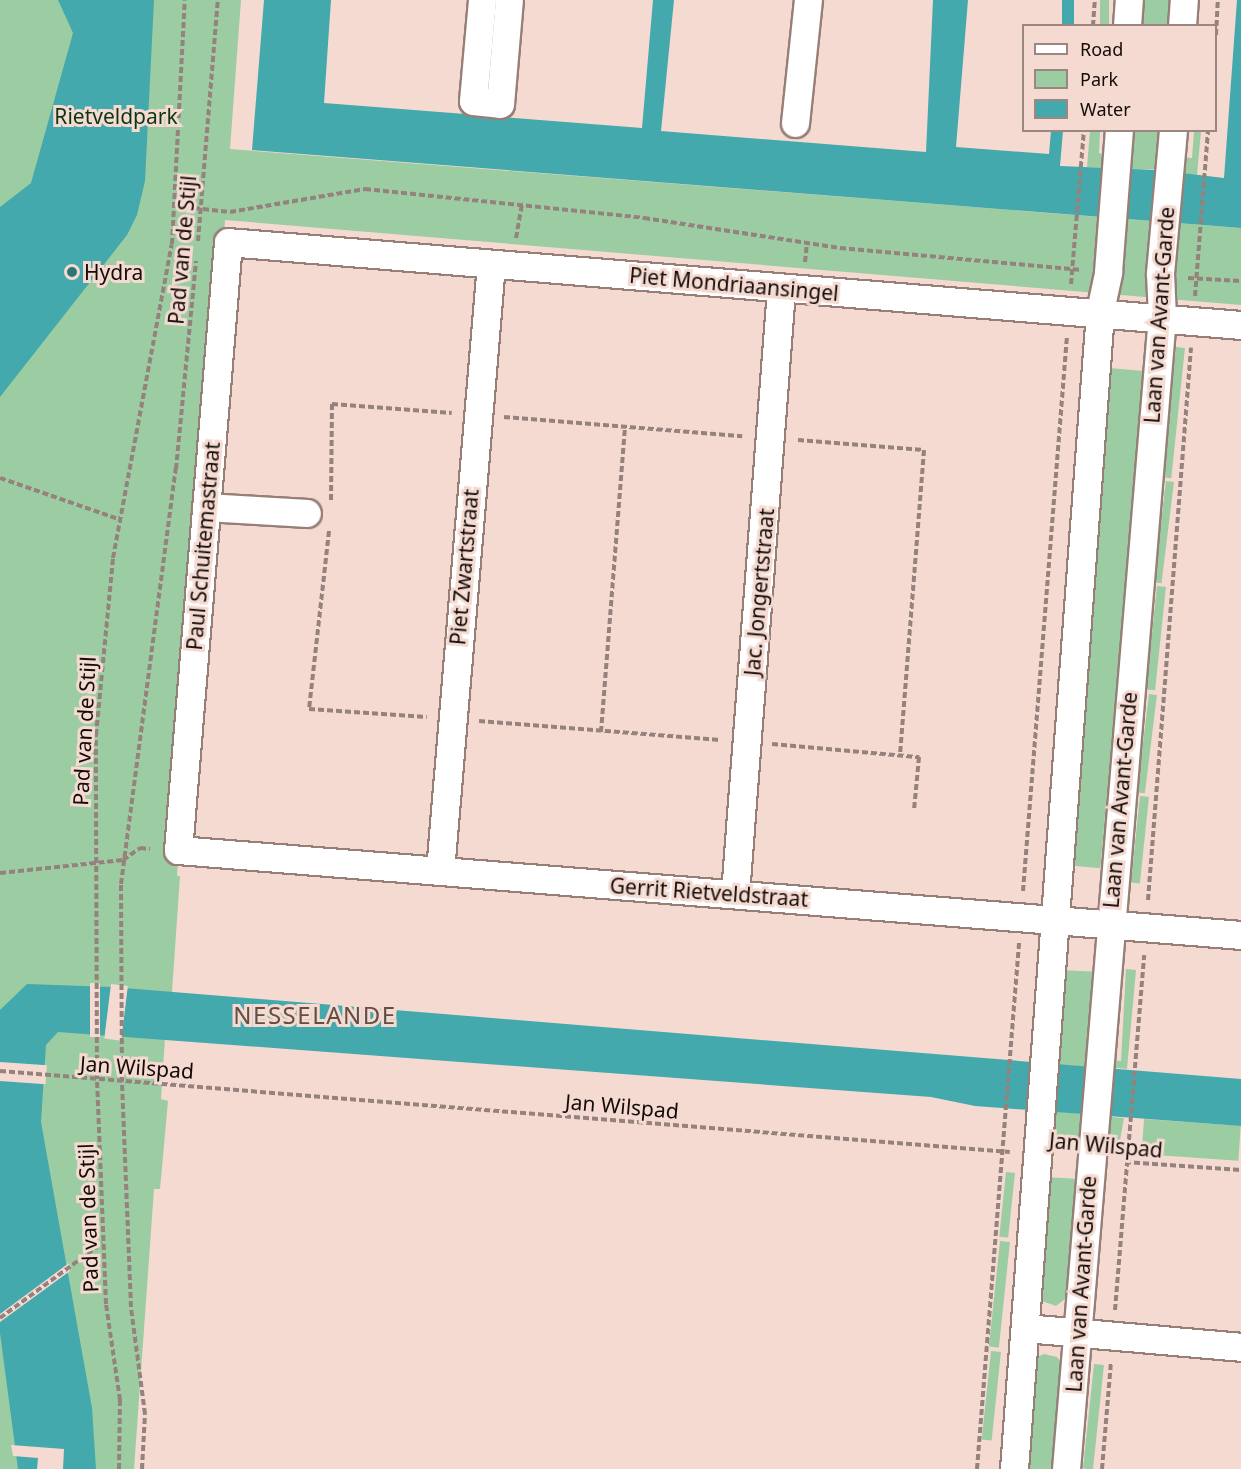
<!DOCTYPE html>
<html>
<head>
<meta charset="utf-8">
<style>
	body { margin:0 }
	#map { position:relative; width:1241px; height:1469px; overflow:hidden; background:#f4dad1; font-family:"Noto Sans",sans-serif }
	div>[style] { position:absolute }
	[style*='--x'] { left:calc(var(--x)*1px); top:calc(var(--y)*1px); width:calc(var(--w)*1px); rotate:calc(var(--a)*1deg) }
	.green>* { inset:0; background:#9ccca2; transform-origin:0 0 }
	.water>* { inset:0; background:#44a9ac; transform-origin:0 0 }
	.pier>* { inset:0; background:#f4dad1; transform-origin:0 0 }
	.path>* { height:4px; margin-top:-2px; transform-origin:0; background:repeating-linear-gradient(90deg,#95827c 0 6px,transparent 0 9px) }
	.roads { filter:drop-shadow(2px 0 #977f77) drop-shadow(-2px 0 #977f77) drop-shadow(0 2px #977f77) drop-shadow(0 -2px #977f77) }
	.minor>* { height:27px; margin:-13.5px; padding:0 13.5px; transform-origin:13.5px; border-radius:13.5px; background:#fff }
	.dots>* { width:16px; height:16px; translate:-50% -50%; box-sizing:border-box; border:3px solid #f4dad1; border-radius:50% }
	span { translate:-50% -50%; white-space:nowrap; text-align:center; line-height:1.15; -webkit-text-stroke:6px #f4dad1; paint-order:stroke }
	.park-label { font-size:21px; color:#0a3616 }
	.street-label { font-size:21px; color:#130b08 }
	.poi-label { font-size:21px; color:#130b08 }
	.left { translate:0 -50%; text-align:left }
	.quarter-label { font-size:24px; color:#634e46; letter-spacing:1.5px }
	.legend { position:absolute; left:1022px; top:24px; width:195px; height:108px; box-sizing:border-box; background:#f4dad1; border:2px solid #9a8781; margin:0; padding:8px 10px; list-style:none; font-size:18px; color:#130b08 }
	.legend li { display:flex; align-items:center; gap:12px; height:30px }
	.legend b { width:30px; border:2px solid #9a8781 }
</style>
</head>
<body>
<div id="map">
	<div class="green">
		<i style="clip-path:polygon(0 0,241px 0,230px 149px,1241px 228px,1241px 305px,225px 220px,177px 876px,180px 876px,172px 992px,168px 992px,161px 1099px,168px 1101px,160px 1189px,154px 1189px,134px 1469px,0 1469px)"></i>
		<i style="left:1100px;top:0;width:9px;height:25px"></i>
		<i style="clip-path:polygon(1140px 0,1172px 0,1170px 25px,1138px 26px)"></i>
		<i style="clip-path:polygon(1090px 131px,1100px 131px,1099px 153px,1109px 155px,1107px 168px,1087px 167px)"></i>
		<i style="left:1129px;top:131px;width:31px;height:38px"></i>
		<i style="clip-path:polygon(1194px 131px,1201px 131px,1197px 175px,1180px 173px,1181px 157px,1192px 158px)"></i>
		<i style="left:1176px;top:347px;width:9px;height:131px;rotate:6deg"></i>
		<i style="left:1109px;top:368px;width:35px;height:499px;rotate:5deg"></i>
		<i style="left:1166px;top:481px;width:8px;height:102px;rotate:7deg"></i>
		<i style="left:1157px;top:586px;width:9px;height:104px;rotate:6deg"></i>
		<i style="left:1149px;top:694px;width:8px;height:99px;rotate:7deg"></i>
		<i style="left:1140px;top:796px;width:9px;height:87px;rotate:6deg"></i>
		<i style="clip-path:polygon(1126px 969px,1136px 970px,1127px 1069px,1108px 1067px,1109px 1060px,1121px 1061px)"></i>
		<i style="left:1061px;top:970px;width:35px;height:95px;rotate:3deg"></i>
		<i style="left:1049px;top:1111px;width:37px;height:36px;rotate:5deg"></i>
		<i style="clip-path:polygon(1101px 1116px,1124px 1118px,1118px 1151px,1099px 1150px)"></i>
		<i style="left:1144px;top:1119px;width:97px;height:35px;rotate:4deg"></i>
		<i style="left:1006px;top:1172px;width:9px;height:65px;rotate:6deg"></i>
		<i style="clip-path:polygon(1045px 1177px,1080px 1179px,1070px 1295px,1056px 1306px,1042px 1301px,1038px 1293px)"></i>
		<i style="left:1000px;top:1241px;width:10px;height:106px;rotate:6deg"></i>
		<i style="left:991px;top:1351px;width:10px;height:89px;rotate:6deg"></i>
		<i style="clip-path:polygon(1044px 1354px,1057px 1357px,1063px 1364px,1056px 1469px,1022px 1469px,1035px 1358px)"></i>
		<i style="left:1094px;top:1364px;width:10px;height:105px;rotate:6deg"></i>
	</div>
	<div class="water">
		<i style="clip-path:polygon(58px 0,154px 0,145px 181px,137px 215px,127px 235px,0 397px,0 207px,31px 183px,73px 33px)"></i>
		<i style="clip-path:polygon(264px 0,331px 0,324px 103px,642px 128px,653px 0,674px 0,661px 131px,926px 152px,933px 0,968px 0,956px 147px,1049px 154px,1051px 131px,1063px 131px,1060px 166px,1157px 170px,1224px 178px,1237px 0,1241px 0,1241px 228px,252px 150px)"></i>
		<i style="left:1062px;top:0;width:12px;height:25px"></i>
		<i style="clip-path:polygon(27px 984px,112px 987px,1241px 1079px,1241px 1126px,975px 1106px,931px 1097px,58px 1032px,46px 1045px,41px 1122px,92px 1408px,96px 1469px,18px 1469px,0 1333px,0 1010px)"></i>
	</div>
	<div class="pier">
		<i style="left:90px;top:983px;width:10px;height:54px"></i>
		<i style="left:111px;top:984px;width:17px;height:55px;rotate:7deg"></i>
		<i style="left:0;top:1062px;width:47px;height:19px;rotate:4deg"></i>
		<i style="clip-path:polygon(69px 1263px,70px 1271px,0 1322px,0 1314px)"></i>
		<i style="clip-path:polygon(11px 1445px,64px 1449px,63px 1469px,37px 1469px,38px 1458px,13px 1456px)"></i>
	</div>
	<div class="path">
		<i style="--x:1093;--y:26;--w:26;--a:-86"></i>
		<i style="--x:1216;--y:35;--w:35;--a:-87"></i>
		<i style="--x:176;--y:206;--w:54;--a:6.3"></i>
		<i style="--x:230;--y:212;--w:137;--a:-9.7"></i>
		<i style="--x:365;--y:189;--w:281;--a:5.9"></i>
		<i style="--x:644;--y:218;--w:198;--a:8.7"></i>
		<i style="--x:840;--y:248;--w:243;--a:5.2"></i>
		<i style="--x:516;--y:238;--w:36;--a:-80"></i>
		<i style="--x:198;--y:241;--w:242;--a:-85.3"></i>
		<i style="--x:805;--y:262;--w:20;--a:-84"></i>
		<i style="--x:1188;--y:278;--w:53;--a:3.2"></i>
		<i style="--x:1071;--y:284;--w:155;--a:-85.2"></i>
		<i style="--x:1195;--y:296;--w:167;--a:-85.5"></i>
		<i style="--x:504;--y:417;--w:239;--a:4.6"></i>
		<i style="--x:798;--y:440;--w:126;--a:4.5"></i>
		<i style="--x:924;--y:450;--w:306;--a:94.5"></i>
		<i style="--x:0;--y:478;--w:128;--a:19.1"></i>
		<i style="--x:331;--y:500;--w:96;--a:-89.4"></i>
		<i style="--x:332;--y:404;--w:120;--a:4.3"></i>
		<i style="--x:329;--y:531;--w:179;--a:96.4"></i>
		<i style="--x:309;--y:709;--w:118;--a:3.9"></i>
		<i style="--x:479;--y:721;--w:242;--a:4.5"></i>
		<i style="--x:601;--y:732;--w:306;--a:-85.5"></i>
		<i style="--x:772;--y:744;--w:148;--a:5.1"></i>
		<i style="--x:919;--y:757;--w:53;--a:95.4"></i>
		<i style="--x:0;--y:873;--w:124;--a:-6"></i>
		<i style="--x:123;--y:860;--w:21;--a:-35"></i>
		<i style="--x:140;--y:848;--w:10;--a:6"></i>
		<i style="--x:1023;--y:891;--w:557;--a:-85.47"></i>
		<i style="--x:1148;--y:900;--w:554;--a:-85.55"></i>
		<i style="--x:0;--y:1071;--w:1013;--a:4.59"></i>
		<i style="--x:1125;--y:1162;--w:116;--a:3.9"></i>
		<i style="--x:1115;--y:1310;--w:356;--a:-85.3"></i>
		<i style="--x:0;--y:1318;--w:127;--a:-36.3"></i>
		<i style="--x:119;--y:1469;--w:69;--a:-89.2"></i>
		<i style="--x:120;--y:1400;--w:97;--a:-98.3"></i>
		<i style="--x:106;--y:1304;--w:225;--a:-92.3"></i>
		<i style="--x:97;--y:1079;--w:344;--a:-90.2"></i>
		<i style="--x:96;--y:735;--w:178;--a:-84.5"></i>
		<i style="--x:113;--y:558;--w:319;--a:-79.4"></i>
		<i style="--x:172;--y:244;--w:244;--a:-87"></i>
		<i style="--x:142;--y:1469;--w:55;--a:-86.9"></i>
		<i style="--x:145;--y:1414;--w:108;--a:-97.5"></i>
		<i style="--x:131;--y:1307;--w:227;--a:-92.3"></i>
		<i style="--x:122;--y:1080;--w:196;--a:-90.3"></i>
		<i style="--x:121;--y:884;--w:419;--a:-82.5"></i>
		<i style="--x:176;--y:469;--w:209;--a:-84.5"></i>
		<i style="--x:977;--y:1469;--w:528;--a:-85.43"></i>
		<i style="--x:1102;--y:1469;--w:107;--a:-85.2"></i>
	</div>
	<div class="roads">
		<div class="minor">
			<i style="--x:482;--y:0;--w:101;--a:95.1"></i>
			<i style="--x:473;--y:101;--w:27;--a:6"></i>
			<i style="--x:500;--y:104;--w:104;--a:-85.1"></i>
			<i style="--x:1127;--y:26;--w:26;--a:-86"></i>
			<i style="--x:1182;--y:26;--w:26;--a:-86"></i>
			<i style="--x:795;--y:123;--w:124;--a:-84"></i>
			<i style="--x:1241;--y:325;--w:1016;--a:-175.32"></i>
			<i style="--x:228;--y:242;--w:610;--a:94.7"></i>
			<i style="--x:178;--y:850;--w:1066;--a:4.57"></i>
			<i style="--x:206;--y:507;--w:101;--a:3.4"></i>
			<i style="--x:440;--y:871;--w:609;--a:-85.2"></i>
			<i style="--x:735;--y:894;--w:607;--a:-85.65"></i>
			<i style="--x:1025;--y:1328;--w:217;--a:5"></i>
			<i style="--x:1014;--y:1469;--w:1161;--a:-85.75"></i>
			<i style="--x:1100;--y:311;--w:40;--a:-78"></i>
			<i style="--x:1108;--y:272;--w:142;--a:-85.6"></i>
			<i style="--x:1066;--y:1469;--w:1156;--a:-85.24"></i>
			<i style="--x:1162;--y:317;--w:44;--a:-92.6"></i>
			<i style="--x:1160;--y:273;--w:144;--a:-84.8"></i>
		</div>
	</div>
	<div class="dots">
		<i style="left:72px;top:272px;background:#2c7678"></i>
	</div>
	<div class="park-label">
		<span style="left:116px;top:116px">Rietveldpark</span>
	</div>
	<div class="street-label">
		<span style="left:182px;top:250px;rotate:-85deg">Pad van de Stijl</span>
		<span style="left:734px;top:284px;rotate:5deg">Piet Mondriaansingel</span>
		<span style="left:1159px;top:315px;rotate:-86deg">Laan van Avant-Garde</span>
		<span style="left:203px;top:546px;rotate:-85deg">Paul Schuitemastraat</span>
		<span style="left:464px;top:567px;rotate:-85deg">Piet Zwartstraat</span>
		<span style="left:759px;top:592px;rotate:-85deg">Jac. Jongertstraat</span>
		<span style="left:84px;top:731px;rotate:-87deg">Pad van de Stijl</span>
		<span style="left:1120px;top:800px;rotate:-85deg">Laan van Avant-Garde</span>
		<span style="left:709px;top:892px;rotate:4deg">Gerrit Rietveldstraat</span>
		<span style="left:137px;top:1067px;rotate:4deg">Jan Wilspad</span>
		<span style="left:622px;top:1106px;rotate:5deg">Jan Wilspad</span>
		<span style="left:1106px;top:1145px;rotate:5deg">Jan Wilspad</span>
		<span style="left:88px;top:1218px;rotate:-92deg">Pad van de Stijl</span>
		<span style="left:1081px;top:1284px;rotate:-86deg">Laan van Avant-Garde</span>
	</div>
	<div class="poi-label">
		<span class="left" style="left:84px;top:272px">Hydra</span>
	</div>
	<div class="quarter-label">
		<span style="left:315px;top:1015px">NESSELANDE</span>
	</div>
	<ul class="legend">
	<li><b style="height:8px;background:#fff"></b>Road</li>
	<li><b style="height:16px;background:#9ccca2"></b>Park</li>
	<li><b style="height:16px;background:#44a9ac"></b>Water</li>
	</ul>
</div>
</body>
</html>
